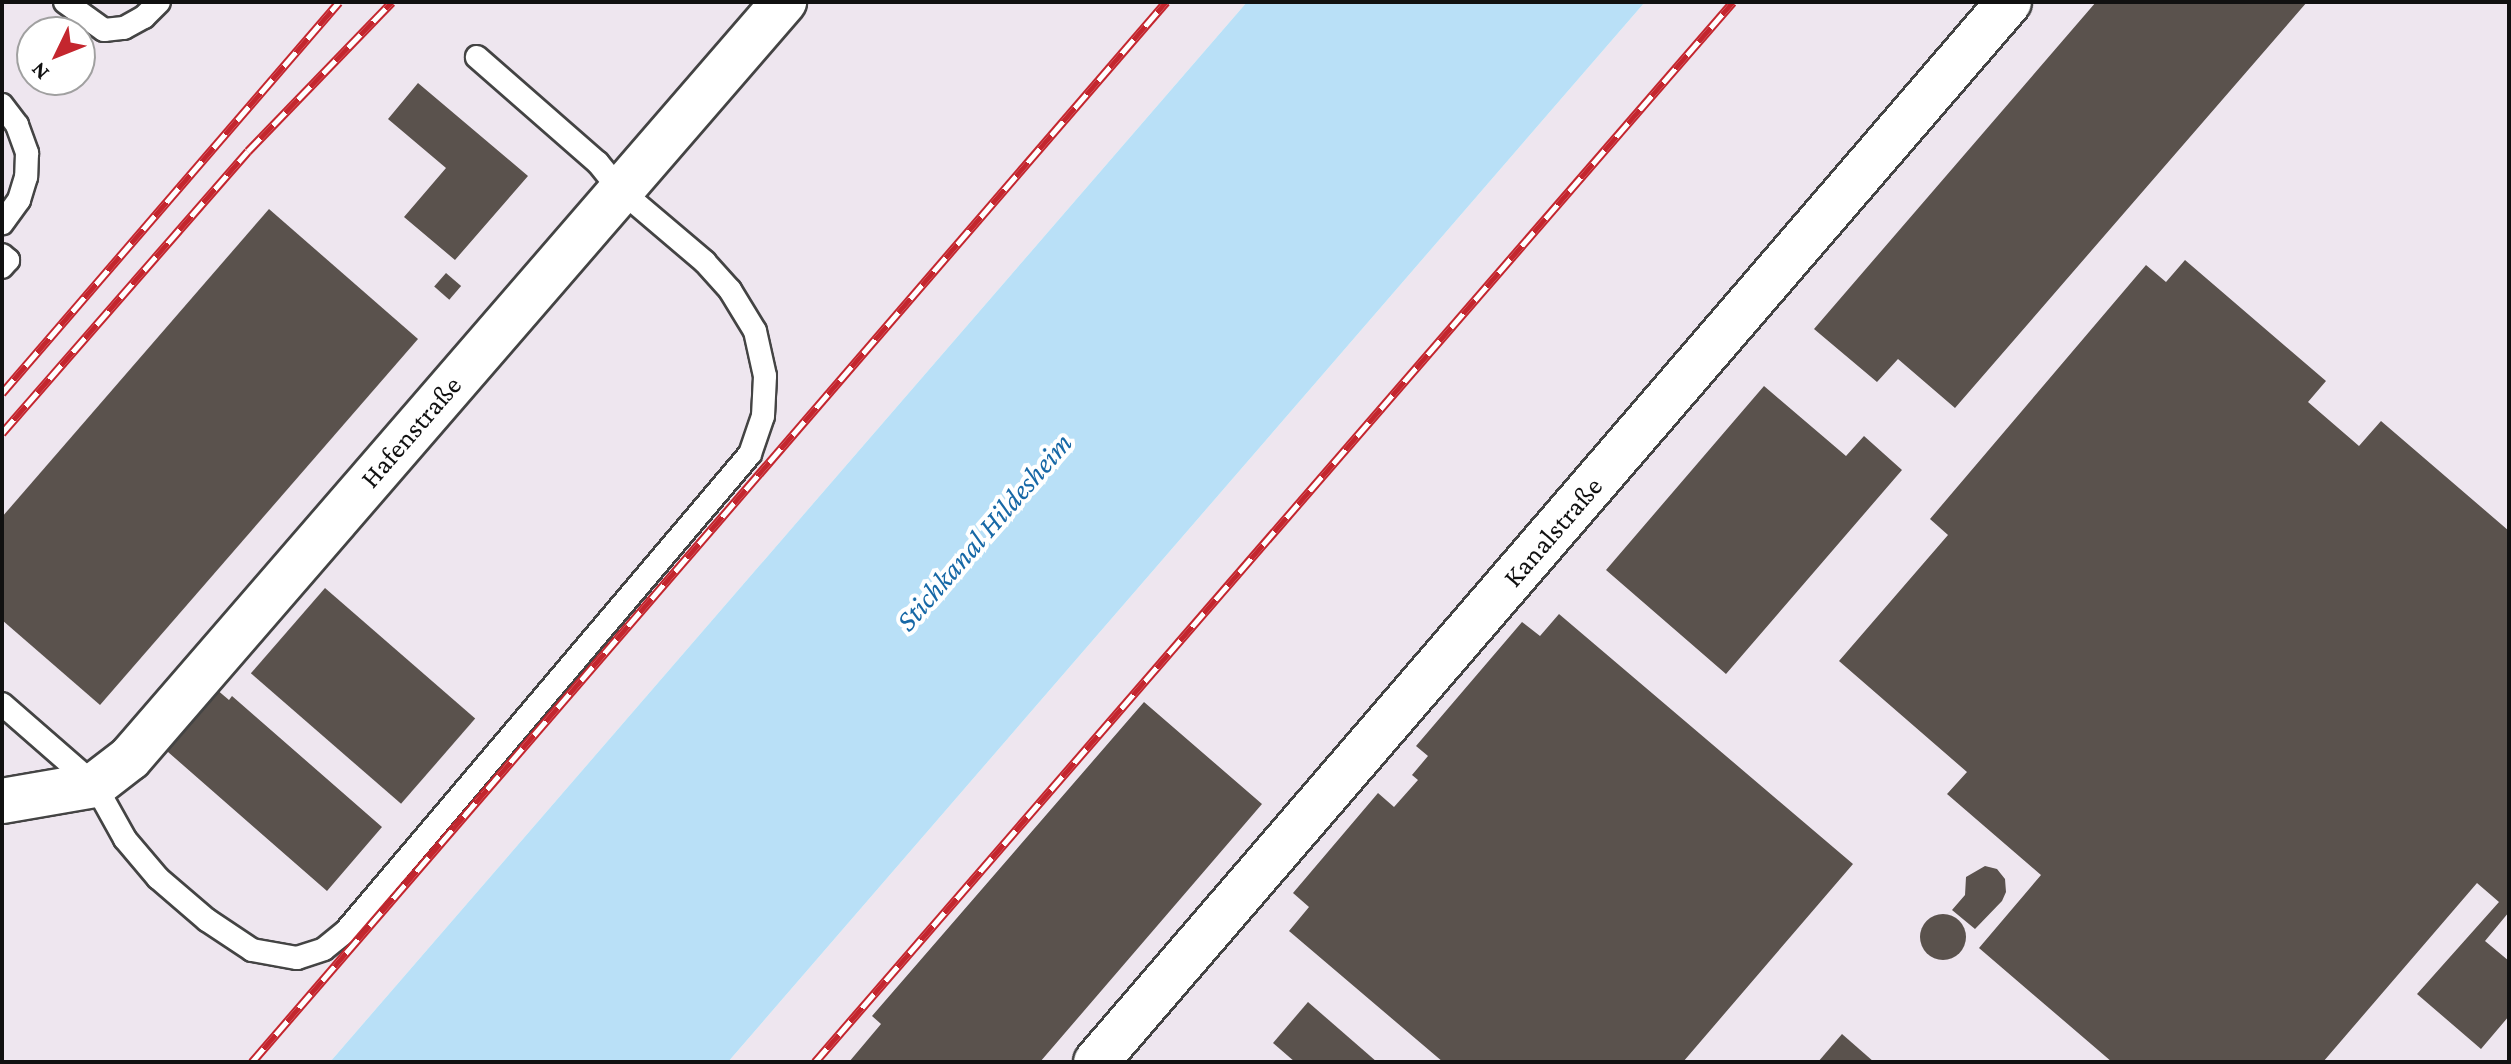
<!DOCTYPE html>
<html>
<head>
<meta charset="utf-8">
<style>
	body { margin:0 }
	#map { position:relative; width:2511px; height:1064px; overflow:hidden; background:#fffdf5; font-family:"Crimson Pro",serif }
	div>[style] { position:absolute }
	[style*='--x'] { left:calc(var(--x)*1px); top:calc(var(--y)*1px); width:calc(var(--w)*1px); rotate:calc(var(--a)*1deg) }
	.industrial>* { inset:0; background:#eee6ef }
	.water>* { inset:0; background:#b9e0f7 }
	.building>* { inset:0; background:#5a524d; transform-origin:0 0 }
	.round { border-radius:50% }
	.roads { filter:drop-shadow(2px 0 #444) drop-shadow(-2px 0 #444) drop-shadow(0 2px #444) drop-shadow(0 -2px #444) }
	.service>* { height:22px; margin:-11px; padding:0 11px; transform-origin:11px; border-radius:11px; background:#fff }
	.minor>* { height:44px; margin:-22px; padding:0 22px; transform-origin:22px; border-radius:22px; background:#fff }
	.rail>* { height:9px; margin-top:-4.5px; transform-origin:0; background:repeating-linear-gradient(90deg,#fff 0 18px,#c4262e 0 36px); box-sizing:border-box; border-block:2px solid #c4262e }
	span { translate:-50% -50%; white-space:nowrap; text-align:center; line-height:1.15; -webkit-text-stroke:8px #fff; paint-order:stroke }
	.street-label { font-size:28px; color:#111 }
	.water-label { font-size:30px; color:#1768a6; font-style:italic }
	.frame { position:absolute; inset:0; border:4px solid #111; pointer-events:none }
	.north { position:absolute; left:16px; top:16px; width:80px; height:80px; box-sizing:border-box; background:#fff; border:2px solid #a0a0a0; border-radius:50%; rotate:227deg; font-size:22px; font-weight:700; line-height:32px; text-align:center; color:#111 }
	.north::after { content:''; display:block; margin:auto; width:28px; height:36px; background:#c4262e; clip-path:polygon(50% 0,100% 100%,50% 72%,0 100%) }
</style>
</head>
<body>
<div id="map">
	<div class="industrial">
		<i style="clip-path:polygon(evenodd,2px 2px,1247px 2px,330px 1062px,2px 1062px,2px 2px,32px 32px,80px 32px,80px 80px,32px 80px,32px 32px)"></i>
		<i style="clip-path:polygon(1645px 2px,2509px 2px,2509px 1062px,728px 1062px)"></i>
	</div>
	<div class="water">
		<i style="clip-path:polygon(1247px 2px,1645px 2px,728px 1062px,330px 1062px)"></i>
	</div>
	<div class="building">
		<i style="clip-path:polygon(2096px 2px,2307px 2px,1955px 408px,1898px 359px,1877px 382px,1814px 329px)"></i>
		<i style="clip-path:polygon(418px 83px,528px 176px,455px 260px,404px 217px,446px 168px,388px 119px)"></i>
		<i style="clip-path:polygon(269px 209px,418px 339px,100px 705px,2px 620px,2px 517px)"></i>
		<i style="clip-path:polygon(2185px 260px,2326px 381px,2308px 402px,2359px 446px,2381px 421px,2509px 531px,2509px 912px,2485px 941px,2509px 961px,2509px 1016px,2481px 1049px,2417px 994px,2499px 902px,2477px 883px,2323px 1062px,2112px 1062px,1979px 948px,2041px 875px,1947px 794px,1967px 772px,1839px 661px,1948px 535px,1930px 519px,2146px 265px,2166px 282px)"></i>
		<i style="left:446px;top:273px;width:20px;height:18px;rotate:41deg"></i>
		<i style="clip-path:polygon(1764px 386px,1846px 456px,1864px 436px,1902px 470px,1726px 674px,1606px 570px)"></i>
		<i style="left:325px;top:588px;width:199px;height:113px;rotate:41deg"></i>
		<i style="clip-path:polygon(1559px 614px,1853px 864px,1683px 1062px,1443px 1062px,1289px 931px,1309px 907px,1293px 893px,1378px 793px,1394px 807px,1418px 780px,1412px 775px,1428px 756px,1416px 746px,1522px 622px,1540px 636px)"></i>
		<i style="clip-path:polygon(203px 678px,229px 700px,232px 696px,382px 827px,327px 891px,152px 738px)"></i>
		<i style="clip-path:polygon(1144px 702px,1262px 804px,1040px 1062px,849px 1062px,881px 1024px,872px 1016px)"></i>
		<i style="clip-path:polygon(1985px 866px,1997px 869px,2005px 879px,2006px 892px,2002px 901px,1975px 929px,1952px 910px,1965px 895px,1966px 877px)"></i>
		<i class="round" style="left:1920px;top:914px;width:46px;height:46px"></i>
		<i style="clip-path:polygon(1308px 1002px,1377px 1062px,1295px 1062px,1273px 1043px)"></i>
		<i style="clip-path:polygon(1842px 1034px,1874px 1062px,1818px 1062px)"></i>
	</div>
	<div class="roads">
		<div class="service">
			<i style="--x:65;--y:2;--w:48;--a:35.7"></i>
			<i style="--x:104;--y:30;--w:20;--a:-6"></i>
			<i style="--x:124;--y:28;--w:23;--a:-29"></i>
			<i style="--x:144;--y:17;--w:21;--a:-45"></i>
			<i style="--x:2;--y:105;--w:25;--a:53"></i>
			<i style="--x:17;--y:125;--w:30;--a:70"></i>
			<i style="--x:27;--y:153;--w:24;--a:92"></i>
			<i style="--x:26;--y:177;--w:24;--a:107"></i>
			<i style="--x:19;--y:200;--w:29;--a:126"></i>
			<i style="--x:2;--y:255;--w:8;--a:40"></i>
			<i style="--x:8;--y:260;--w:9;--a:131"></i>
			<i style="--x:2;--y:704;--w:123;--a:41.1"></i>
			<i style="--x:95;--y:785;--w:62;--a:60.9"></i>
			<i style="--x:125;--y:839;--w:51;--a:49.8"></i>
			<i style="--x:158;--y:878;--w:65;--a:40.6"></i>
			<i style="--x:207;--y:920;--w:54;--a:33.7"></i>
			<i style="--x:252;--y:950;--w:46;--a:10.1"></i>
			<i style="--x:297;--y:958;--w:28;--a:-18"></i>
			<i style="--x:324;--y:949;--w:28;--a:-39"></i>
			<i style="--x:346;--y:931;--w:625;--a:-49.74"></i>
			<i style="--x:750;--y:454;--w:40;--a:-71.1"></i>
			<i style="--x:763;--y:416;--w:40;--a:-87.1"></i>
			<i style="--x:765;--y:376;--w:46;--a:-102.5"></i>
			<i style="--x:755;--y:331;--w:48;--a:-121.4"></i>
			<i style="--x:730;--y:290;--w:38;--a:-132"></i>
			<i style="--x:705;--y:262;--w:111;--a:-139.7"></i>
			<i style="--x:620;--y:190;--w:35;--a:-129"></i>
			<i style="--x:598;--y:163;--w:161;--a:-138.8"></i>
		</div>
		<div class="minor">
			<i style="--x:2;--y:801;--w:94;--a:-9.8"></i>
			<i style="--x:95;--y:785;--w:44;--a:-37.6"></i>
			<i style="--x:130;--y:758;--w:1000;--a:-49.14"></i>
			<i style="--x:1096;--y:1062;--w:1399;--a:-49.26"></i>
		</div>
	</div>
	<div class="rail">
		<i style="--x:2;--y:393;--w:516;--a:-49.24"></i>
		<i style="--x:2;--y:433;--w:374;--a:-48.9"></i>
		<i style="--x:248;--y:151;--w:207;--a:-46"></i>
		<i style="--x:252;--y:1062;--w:1400;--a:-49.23"></i>
		<i style="--x:815;--y:1062;--w:1402;--a:-49.11"></i>
	</div>
	<div class="street-label">
		<span style="left:411px;top:432px;rotate:-49deg">Hafenstraße</span>
		<span style="left:1553px;top:532px;rotate:-49deg">Kanalstraße</span>
	</div>
	<div class="water-label">
		<span style="left:984px;top:532px;rotate:-49deg">Stichkanal Hildesheim</span>
	</div>
	<div class="frame"></div>
	<div class="north">N</div>
</div>
</body>
</html>
